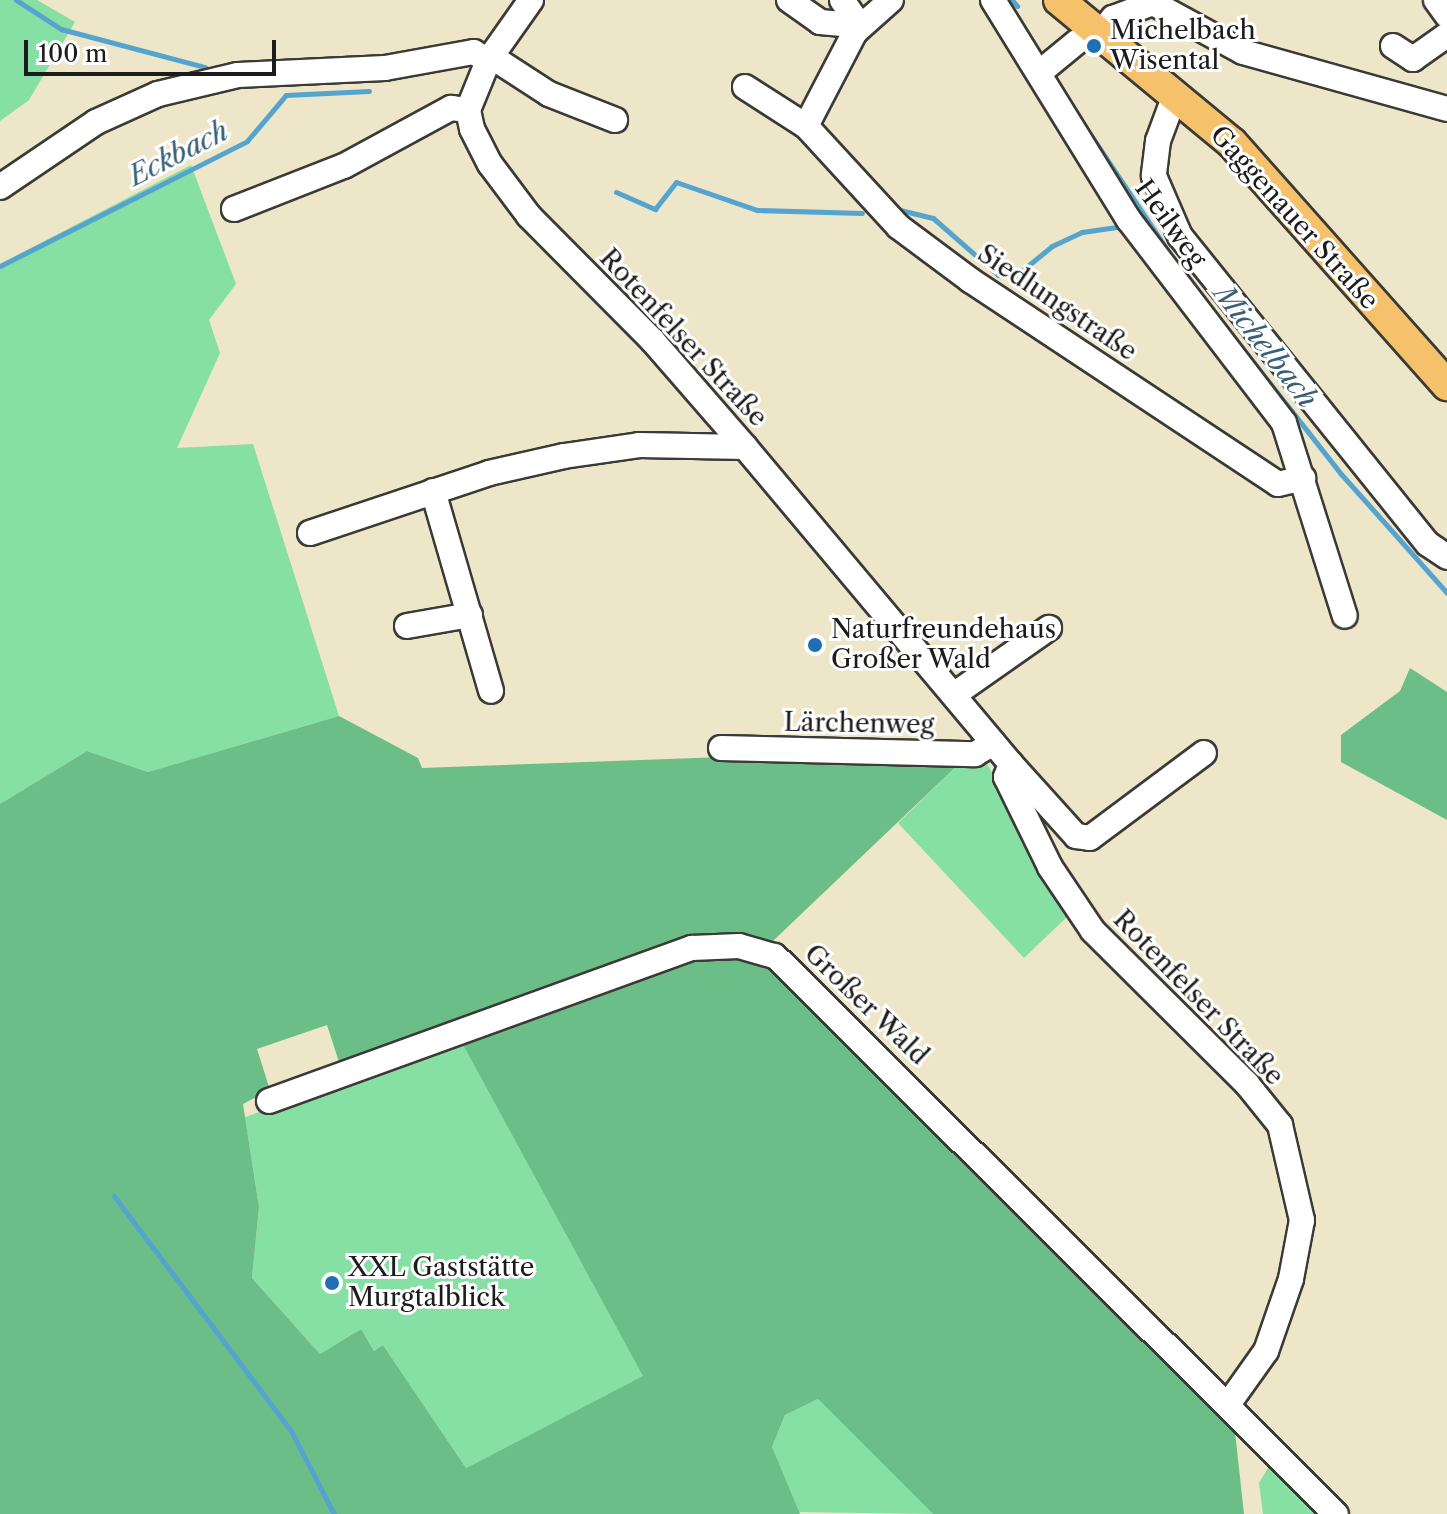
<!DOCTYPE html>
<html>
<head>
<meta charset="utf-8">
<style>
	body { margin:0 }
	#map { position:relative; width:1447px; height:1514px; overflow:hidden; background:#ede6c8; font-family:"Libre Caslon Text",serif }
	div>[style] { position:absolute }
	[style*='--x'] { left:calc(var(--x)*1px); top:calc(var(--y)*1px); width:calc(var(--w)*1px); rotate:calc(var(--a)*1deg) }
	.green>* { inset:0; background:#86dfa3 }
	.forest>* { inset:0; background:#6cbe89 }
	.stream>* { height:5px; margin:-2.5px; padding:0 2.5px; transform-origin:2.5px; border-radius:2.5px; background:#55a4cf }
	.roads { filter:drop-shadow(2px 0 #3b3a36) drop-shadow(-2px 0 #3b3a36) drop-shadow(0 2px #3b3a36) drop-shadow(0 -2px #3b3a36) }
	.minor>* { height:24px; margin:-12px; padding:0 12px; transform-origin:12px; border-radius:12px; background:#fff }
	.major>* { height:30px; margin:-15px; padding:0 15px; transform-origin:15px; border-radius:15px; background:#f5c16b }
	.dots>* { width:22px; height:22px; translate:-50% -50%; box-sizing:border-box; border:4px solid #fff; border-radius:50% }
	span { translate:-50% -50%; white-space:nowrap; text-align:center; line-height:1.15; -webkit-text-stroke:6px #fff; paint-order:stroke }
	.poi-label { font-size:26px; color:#1c1c1c }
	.left { translate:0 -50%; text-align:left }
	.street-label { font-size:26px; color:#1c1c1c }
	.water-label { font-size:28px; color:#386076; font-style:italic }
	.scale { position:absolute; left:24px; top:40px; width:252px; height:36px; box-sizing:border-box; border:4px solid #1c1c1c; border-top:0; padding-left:10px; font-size:24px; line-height:28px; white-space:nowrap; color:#1c1c1c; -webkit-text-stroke:6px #fff; paint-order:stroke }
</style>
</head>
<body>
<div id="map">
	<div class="green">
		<i style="clip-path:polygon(0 0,37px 0,75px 22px,29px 100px,0 121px)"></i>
		<i style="clip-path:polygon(191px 165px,236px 284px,209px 320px,220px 353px,177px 448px,253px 444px,339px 716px,148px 772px,87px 751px,0 804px,0 264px)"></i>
		<i style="clip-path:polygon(984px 758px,1069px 915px,1024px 958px,898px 823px,963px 760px)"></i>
		<i style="clip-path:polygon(462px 1041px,644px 1376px,466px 1468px,383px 1345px,374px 1351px,361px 1329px,320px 1354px,252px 1278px,259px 1207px,245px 1117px)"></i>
		<i style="clip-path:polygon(818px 1399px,933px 1514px,796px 1512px,772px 1447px,785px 1415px)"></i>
		<i style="clip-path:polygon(1253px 1444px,1327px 1514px,1263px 1514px,1259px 1483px,1268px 1468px)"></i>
	</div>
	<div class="forest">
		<i style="clip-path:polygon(1410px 668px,1447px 692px,1447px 820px,1341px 762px,1341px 735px,1400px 691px)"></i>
		<i style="clip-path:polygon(evenodd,339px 716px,418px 758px,422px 768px,750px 756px,963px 760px,774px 940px,768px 964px,960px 1150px,1235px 1432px,1244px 1514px,933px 1514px,818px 1399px,785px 1415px,772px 1447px,800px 1514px,0 1514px,0 804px,87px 751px,148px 772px,339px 716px,327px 1025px,340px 1065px,453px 1026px,643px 1376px,466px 1468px,383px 1345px,374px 1351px,361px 1329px,320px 1354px,252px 1278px,259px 1207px,243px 1104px,270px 1090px,257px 1049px,327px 1025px)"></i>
	</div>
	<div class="stream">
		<i style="--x:16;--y:0;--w:54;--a:32.8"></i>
		<i style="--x:61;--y:29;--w:149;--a:14.8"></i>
		<i style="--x:1012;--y:0;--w:8;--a:50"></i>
		<i style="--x:1084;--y:125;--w:162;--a:56.3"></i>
		<i style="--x:616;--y:192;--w:43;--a:23.6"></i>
		<i style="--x:655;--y:209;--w:34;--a:-52"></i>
		<i style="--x:676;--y:182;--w:86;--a:19.1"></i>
		<i style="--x:757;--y:210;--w:105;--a:1.6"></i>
		<i style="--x:892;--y:208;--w:42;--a:13.7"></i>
		<i style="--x:933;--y:218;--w:86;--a:41.2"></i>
		<i style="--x:998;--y:275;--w:16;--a:7"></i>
		<i style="--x:1014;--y:277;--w:49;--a:-39.2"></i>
		<i style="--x:1052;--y:246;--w:33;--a:-25"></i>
		<i style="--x:1082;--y:232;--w:42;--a:-8.1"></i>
		<i style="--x:0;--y:266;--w:277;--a:-26.8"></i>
		<i style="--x:247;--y:141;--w:60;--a:-49.7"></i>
		<i style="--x:286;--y:95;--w:83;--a:-2.8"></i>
		<i style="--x:1214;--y:312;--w:207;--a:51.9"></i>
		<i style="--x:1342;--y:475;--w:158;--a:48.3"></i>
		<i style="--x:114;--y:1196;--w:294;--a:53"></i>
		<i style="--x:291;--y:1431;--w:93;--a:62.6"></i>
	</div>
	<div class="roads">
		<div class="minor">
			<i style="--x:531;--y:0;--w:75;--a:125.2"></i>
			<i style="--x:488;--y:61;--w:53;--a:112.2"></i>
			<i style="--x:468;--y:110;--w:19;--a:78"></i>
			<i style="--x:472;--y:129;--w:39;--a:63"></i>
			<i style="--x:490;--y:164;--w:65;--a:53.1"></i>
			<i style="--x:529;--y:216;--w:175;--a:45.2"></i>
			<i style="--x:652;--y:340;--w:142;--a:49"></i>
			<i style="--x:745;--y:447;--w:414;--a:50"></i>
			<i style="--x:1011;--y:764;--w:97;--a:47.9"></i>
			<i style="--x:1076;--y:836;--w:14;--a:8"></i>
			<i style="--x:1090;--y:838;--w:142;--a:-36.7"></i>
			<i style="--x:789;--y:0;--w:38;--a:35"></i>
			<i style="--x:820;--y:22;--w:25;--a:5"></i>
			<i style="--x:845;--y:24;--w:13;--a:39"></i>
			<i style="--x:842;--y:0;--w:32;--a:55"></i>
			<i style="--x:993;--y:0;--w:259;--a:58.3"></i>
			<i style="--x:1129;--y:220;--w:255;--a:52.6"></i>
			<i style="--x:1284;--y:423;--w:202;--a:72.5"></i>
			<i style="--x:1436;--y:0;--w:19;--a:54"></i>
			<i style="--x:1100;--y:34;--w:21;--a:-51"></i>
			<i style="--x:1113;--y:18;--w:43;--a:-20.6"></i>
			<i style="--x:1153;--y:3;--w:102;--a:28.6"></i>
			<i style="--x:1243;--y:52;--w:212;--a:15.6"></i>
			<i style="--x:1393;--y:46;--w:24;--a:33"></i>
			<i style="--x:1413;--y:59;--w:42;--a:-35.2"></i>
			<i style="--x:492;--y:57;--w:68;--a:33"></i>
			<i style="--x:549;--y:94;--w:71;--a:21.5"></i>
			<i style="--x:1039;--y:73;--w:50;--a:-39.4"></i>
			<i style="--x:745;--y:87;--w:72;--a:32.6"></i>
			<i style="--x:806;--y:126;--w:137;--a:47.4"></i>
			<i style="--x:899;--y:227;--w:89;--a:36.7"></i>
			<i style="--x:970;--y:280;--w:369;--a:33.5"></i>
			<i style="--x:1278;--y:484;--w:26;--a:-13"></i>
			<i style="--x:1175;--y:95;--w:49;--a:110.3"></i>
			<i style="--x:1158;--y:141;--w:35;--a:97"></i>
			<i style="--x:1154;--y:176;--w:65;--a:66.6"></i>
			<i style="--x:1180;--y:236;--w:395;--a:51.2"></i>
			<i style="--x:1428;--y:544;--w:23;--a:34"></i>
			<i style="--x:806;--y:126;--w:106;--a:-62.5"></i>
			<i style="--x:855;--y:32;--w:48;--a:-41.6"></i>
			<i style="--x:0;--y:187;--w:116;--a:-34.1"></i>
			<i style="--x:96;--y:122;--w:68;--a:-24.3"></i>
			<i style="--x:158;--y:94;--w:82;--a:-13.4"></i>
			<i style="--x:238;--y:75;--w:147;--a:-2.7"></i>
			<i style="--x:385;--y:68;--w:90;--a:-10.2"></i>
			<i style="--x:474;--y:52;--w:17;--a:33"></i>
			<i style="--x:234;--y:209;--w:118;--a:-21.4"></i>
			<i style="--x:344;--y:166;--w:122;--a:-28.5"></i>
			<i style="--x:451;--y:108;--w:17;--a:7"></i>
			<i style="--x:433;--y:491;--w:208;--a:73.8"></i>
			<i style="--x:310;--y:533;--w:189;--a:-18.5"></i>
			<i style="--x:489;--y:473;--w:77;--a:-12.8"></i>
			<i style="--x:564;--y:456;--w:76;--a:-8.3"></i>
			<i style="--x:639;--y:445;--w:106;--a:1.1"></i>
			<i style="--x:407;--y:626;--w:64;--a:-9.9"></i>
			<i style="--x:955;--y:694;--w:115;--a:-35.1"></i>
			<i style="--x:721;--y:748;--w:254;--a:1.4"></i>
			<i style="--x:975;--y:754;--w:21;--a:-31"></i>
			<i style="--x:1011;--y:764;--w:14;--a:111"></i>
			<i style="--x:1006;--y:777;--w:100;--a:63.9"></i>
			<i style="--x:1050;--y:867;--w:77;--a:56.1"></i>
			<i style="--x:1093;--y:931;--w:217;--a:44.8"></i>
			<i style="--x:1247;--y:1084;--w:53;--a:51.2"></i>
			<i style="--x:1280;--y:1125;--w:98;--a:77"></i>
			<i style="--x:1302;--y:1220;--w:60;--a:100.6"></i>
			<i style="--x:1291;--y:1279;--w:76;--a:109.1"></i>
			<i style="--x:1266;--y:1351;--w:64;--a:125.4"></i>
			<i style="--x:269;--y:1101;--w:450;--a:-19.9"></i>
			<i style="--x:692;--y:948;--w:47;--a:-2.4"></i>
			<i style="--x:739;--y:946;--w:37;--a:16"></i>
			<i style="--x:775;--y:956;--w:791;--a:44.85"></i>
		</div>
		<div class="major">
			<i style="--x:1059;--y:0;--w:224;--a:39.6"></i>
			<i style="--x:1232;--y:143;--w:324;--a:48.4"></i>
		</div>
	</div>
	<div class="dots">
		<i style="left:1094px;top:46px;background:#1f6fb2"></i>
		<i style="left:815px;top:645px;background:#1f6fb2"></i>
		<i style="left:332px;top:1283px;background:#1f6fb2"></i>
	</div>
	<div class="poi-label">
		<span class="left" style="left:1110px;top:46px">Michelbach<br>Wisental</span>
		<span class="left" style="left:831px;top:645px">Naturfreundehaus<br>Großer Wald</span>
		<span class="left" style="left:348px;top:1283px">XXL Gaststätte<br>Murgtalblick</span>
	</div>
	<div class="street-label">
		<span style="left:1294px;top:218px;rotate:48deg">Gaggenauer Straße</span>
		<span style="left:1170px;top:224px;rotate:54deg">Heilweg</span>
		<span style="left:1057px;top:303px;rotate:34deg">Siedlungstraße</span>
		<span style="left:683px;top:338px;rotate:47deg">Rotenfelser Straße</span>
		<span style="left:859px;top:724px;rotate:1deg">Lärchenweg</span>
		<span style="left:1198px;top:998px;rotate:46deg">Rotenfelser Straße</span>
		<span style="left:866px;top:1005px;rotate:44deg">Großer Wald</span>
	</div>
	<div class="water-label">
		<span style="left:178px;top:153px;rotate:-27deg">Eckbach</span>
		<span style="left:1266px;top:346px;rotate:52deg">Michelbach</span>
	</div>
	<div class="scale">100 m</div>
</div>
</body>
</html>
